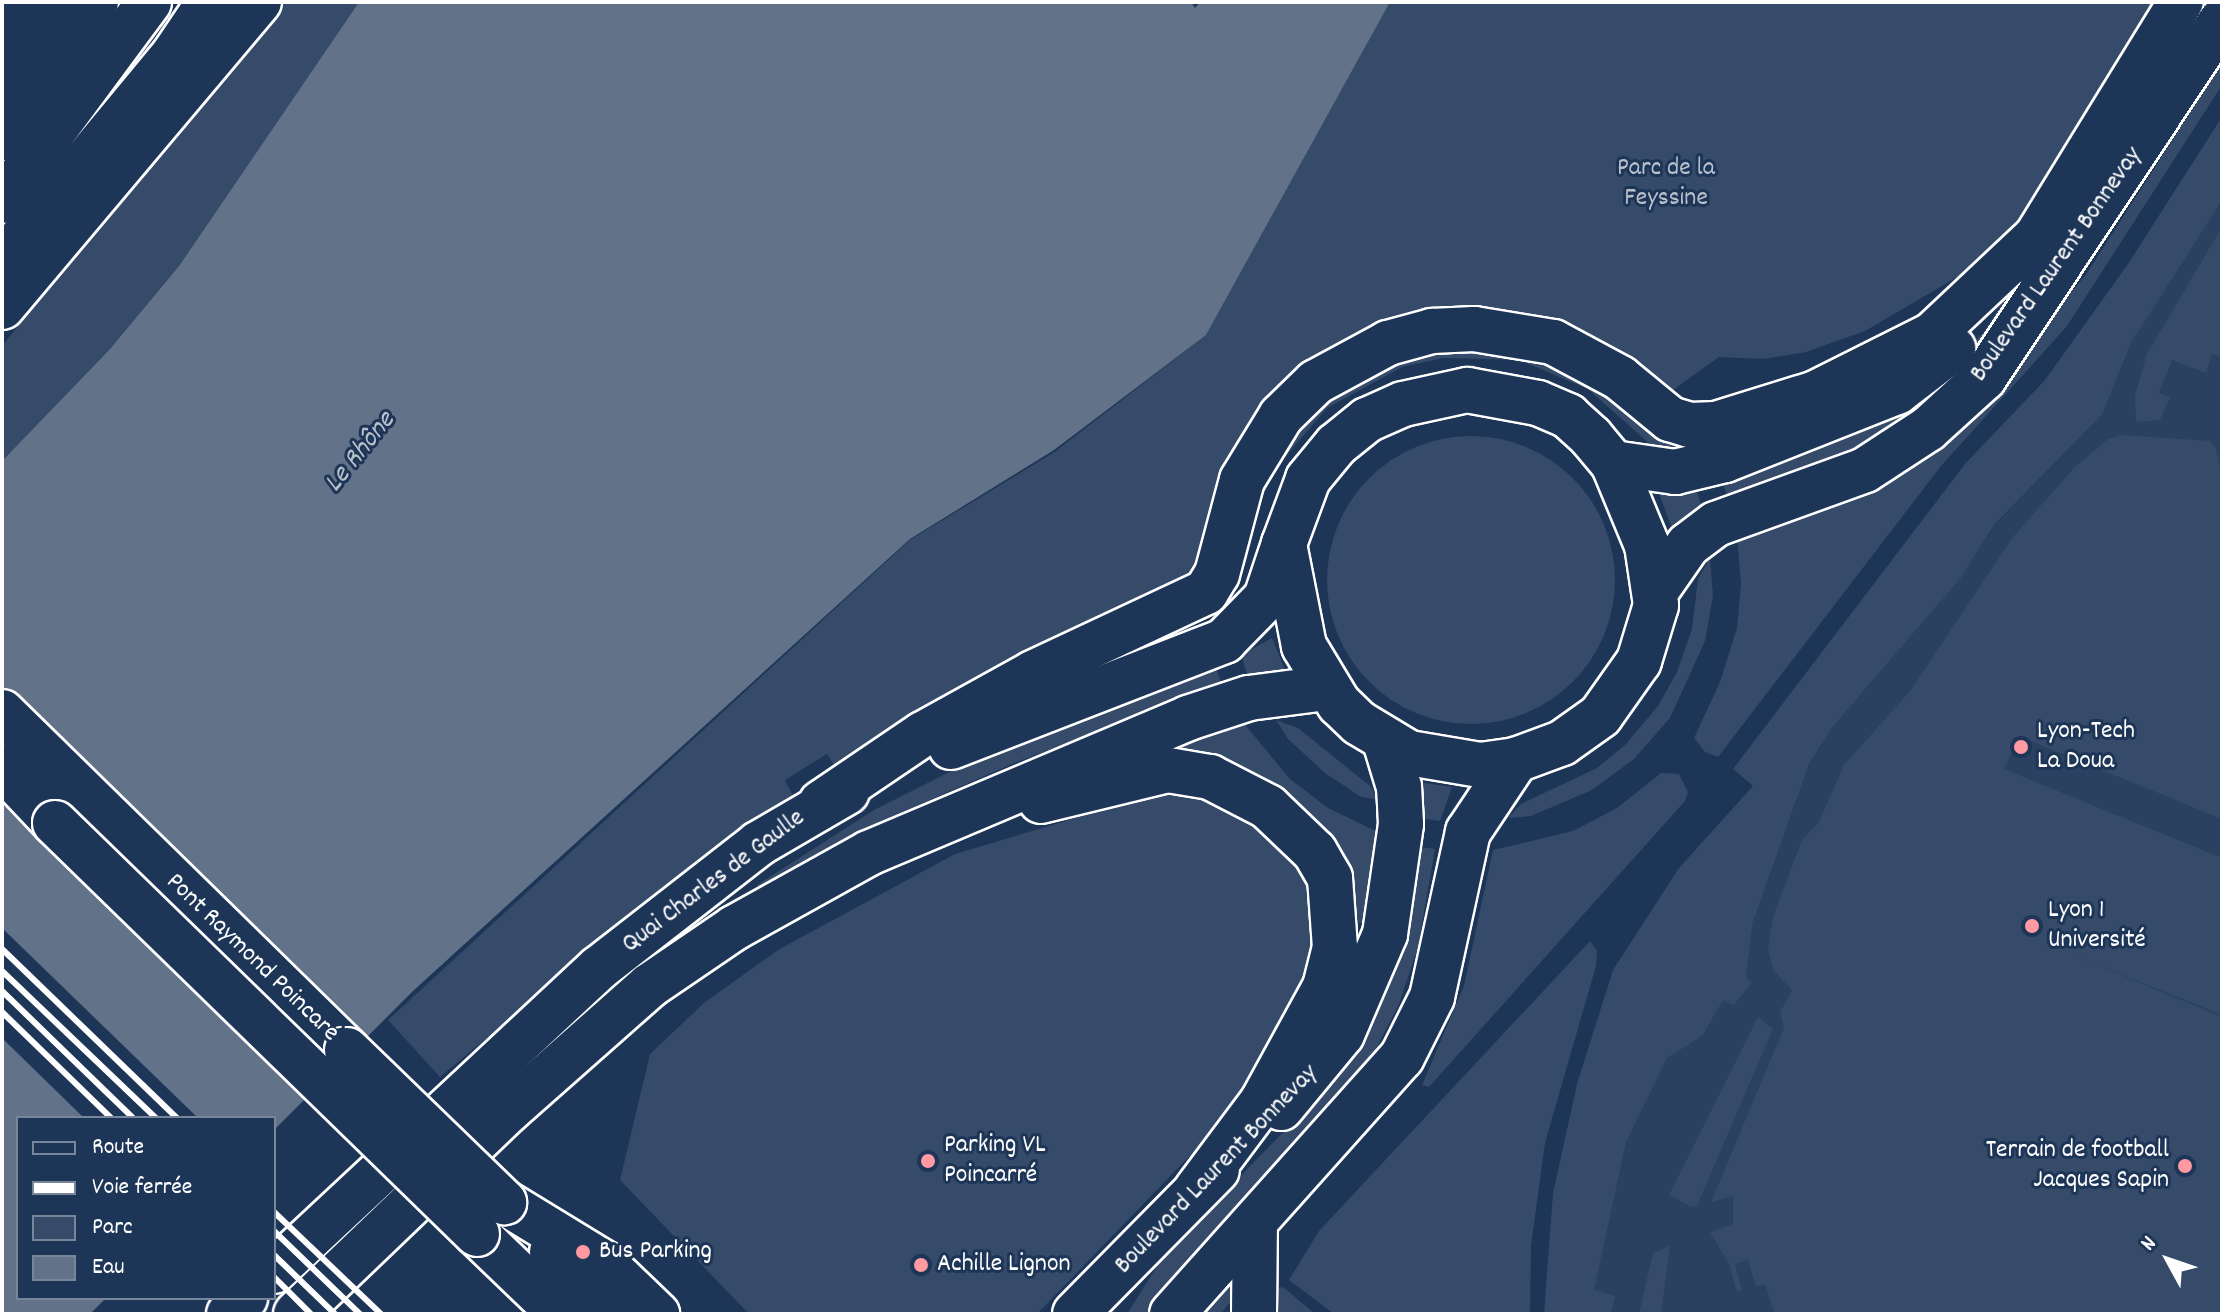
<!DOCTYPE html>
<html>
<head>
<meta charset="utf-8">
<style>
	body { margin:0 }
	#map { position:relative; width:2224px; height:1316px; overflow:hidden; background:#1d3557; font-family:Dekko,sans-serif }
	div>[style] { position:absolute }
	[style*='--x'] { left:calc(var(--x)*1px); top:calc(var(--y)*1px); width:calc(var(--w)*1px); rotate:calc(var(--a)*1deg) }
	.built>* { inset:0; background:#2a4161 }
	.green>* { inset:0; background:#364b69 }
	.round { border-radius:50% }
	.water>* { inset:0; background:#617289 }
	.pier>* { inset:0; background:#1d3557 }
	.roads { filter:drop-shadow(2px 0 #fff) drop-shadow(-2px 0 #fff) drop-shadow(0 2px #fff) drop-shadow(0 -2px #fff) }
	.major>* { height:44px; margin:-22px; padding:0 22px; transform-origin:22px; border-radius:22px; background:#1d3557 }
	.highway>* { height:44px; margin:-22px; padding:0 22px; transform-origin:22px; border-radius:22px; background:#1d3557 }
	.rail>* { height:6px; margin:-3px; padding:0 3px; transform-origin:3px; border-radius:3px; background:#fff }
	.bridges { filter:drop-shadow(2px 0 #fff) drop-shadow(-2px 0 #fff) drop-shadow(0 2px #fff) drop-shadow(0 -2px #fff) }
	.major-bridge>* { height:44px; margin:-22px; padding:0 22px; transform-origin:22px; border-radius:22px; background:#1d3557 }
	.dots>* { width:22px; height:22px; translate:-50% -50%; box-sizing:border-box; border:4px solid #1d3557; border-radius:50% }
	span { translate:-50% -50%; white-space:nowrap; text-align:center; line-height:1.15; -webkit-text-stroke:6px #1d3557; paint-order:stroke }
	.park-label { font-size:26px; color:#b9c0ca }
	.street-label { font-size:26px; color:#fff }
	.poi-label { font-size:26px; color:#fff }
	.left { translate:0 -50%; text-align:left }
	.right { translate:-100% -50%; text-align:right }
	.water-label { font-size:28px; color:#b8c0ca; font-style:italic }
	.frame { position:absolute; inset:0; border:4px solid #fff; pointer-events:none }
	.legend { position:absolute; left:16px; top:1116px; width:260px; height:184px; box-sizing:border-box; background:#1d3557; border:2px solid #77869a; margin:0; padding:10px 14px; list-style:none; font-size:24px; color:#fff }
	.legend li { display:flex; align-items:center; gap:16px; height:40px }
	.legend b { width:40px; border:2px solid #77869a }
	.north { position:absolute; left:2128px; top:1220px; width:80px; height:80px; -webkit-text-stroke:6px #1d3557; paint-order:stroke; rotate:310deg; font-size:22px; font-weight:700; line-height:32px; text-align:center; color:#fff }
	.north::after { content:''; display:block; margin:auto; width:28px; height:36px; background:#fff; clip-path:polygon(50% 0,100% 100%,50% 72%,0 100%) }
</style>
</head>
<body>
<div id="map">
	<div class="built">
		<i style="clip-path:polygon(2222px 195px,2222px 1314px,1591px 1314px,1588px 1292px,1620px 1139px,1660px 1056px,1722px 994px,1752px 982px,1746px 978px,1753px 922px,1809px 766px,1831px 729px,1961px 578px,1995px 525px,2102px 415px,2131px 343px)"></i>
	</div>
	<div class="green">
		<i style="clip-path:polygon(283px 2px,359px 2px,179px 266px,110px 349px,2px 461px,2px 346px)"></i>
		<i style="clip-path:polygon(1390px 2px,2164px 2px,2005px 249px,1865px 331px,1806px 352px,1764px 359px,1719px 357px,1659px 400px,1569px 339px,1342px 354px,1202px 580px,838px 771px,827px 754px,785px 780px,794px 798px,679px 877px,440px 1077px,388px 1020px,910px 540px,1056px 451px,1206px 335px)"></i>
		<i style="clip-path:polygon(2194px 2px,2215px 2px,2021px 303px,1929px 403px,1845px 453px,1728px 497px,1720px 477px,1955px 361px,1983px 333px)"></i>
		<i style="clip-path:polygon(2222px 63px,2222px 85px,2067px 326px,1941px 466px,1718px 757px,1705px 752px,1694px 738px,1720px 682px,1737px 628px,1741px 584px,1737px 537px,2023px 353px,2087px 273px)"></i>
		<i style="clip-path:polygon(2222px 117px,2222px 200px,2131px 343px,2102px 415px,1995px 524px,1961px 578px,1831px 729px,1809px 765px,1753px 922px,1746px 977px,1752px 982px,1734px 1005px,1723px 1000px,1702px 1036px,1667px 1058px,1626px 1142px,1594px 1290px,1615px 1296px,1611px 1314px,1544px 1314px,1553px 1193px,1577px 1084px,1613px 970px,1679px 868px,1753px 786px,1733px 769px,1965px 464px,2045px 380px,2128px 264px)"></i>
		<i style="clip-path:polygon(2222px 227px,2222px 357px,2212px 354px,2206px 373px,2172px 360px,2159px 393px,2170px 397px,2160px 420px,2136px 422px,2135px 395px,2147px 354px)"></i>
		<i style="clip-path:polygon(1414px 345px,1536px 347px,1667px 435px,1674px 447px,1669px 452px,1652px 446px,1588px 389px,1519px 360px,1443px 358px,1402px 367px,1327px 408px,1278px 465px,1261px 500px,1246px 563px,1231px 597px,1233px 541px,1302px 407px)"></i>
		<i style="clip-path:polygon(2123px 435px,2210px 441px,2216px 448px,2222px 479px,2222px 819px,2019px 736px,2004px 769px,2222px 858px,2222px 1015px,2071px 954px,2222px 1017px,2222px 1314px,1775px 1314px,1765px 1284px,1756px 1287px,1748px 1260px,1735px 1264px,1742px 1290px,1737px 1292px,1729px 1264px,1710px 1232px,1733px 1224px,1733px 1196px,1711px 1202px,1784px 1028px,1780px 1012px,1792px 990px,1773px 970px,1768px 948px,1773px 917px,1802px 840px,1819px 822px,1844px 765px,1911px 690px,2013px 537px,2075px 467px,2108px 439px)"></i>
		<i class="round" style="left:1327px;top:436px;width:288px;height:288px"></i>
		<i style="clip-path:polygon(1695px 486px,1702px 507px,1672px 529px,1658px 490px)"></i>
		<i style="clip-path:polygon(1710px 558px,1713px 596px,1705px 641px,1670px 718px,1634px 759px,1592px 790px,1531px 816px,1508px 818px,1521px 804px,1597px 768px,1626px 744px,1658px 706px,1677px 672px,1692px 629px,1698px 579px)"></i>
		<i style="clip-path:polygon(1272px 638px,1285px 670px,1248px 677px,1241px 655px)"></i>
		<i style="clip-path:polygon(1215px 664px,1222px 686px,1019px 761px,879px 822px,761px 888px,757px 885px,874px 810px,995px 749px)"></i>
		<i style="clip-path:polygon(1276px 720px,1298px 728px,1370px 786px,1380px 800px,1361px 797px,1325px 773px,1288px 739px)"></i>
		<i style="clip-path:polygon(1242px 721px,1290px 779px,1328px 808px,1386px 836px,1368px 925px,1358px 922px,1353px 886px,1336px 847px,1156px 753px)"></i>
		<i style="clip-path:polygon(1661px 773px,1679px 774px,1688px 792px,1685px 801px,1429px 1087px,1422px 1085px,1464px 986px,1493px 850px,1573px 831px,1617px 808px)"></i>
		<i style="clip-path:polygon(1418px 782px,1452px 787px,1440px 821px,1419px 818px)"></i>
		<i style="clip-path:polygon(1173px 789px,1221px 800px,1287px 853px,1309px 882px,1316px 942px,1302px 987px,1236px 1108px,1037px 1314px,749px 1314px,620px 1180px,650px 1054px,704px 1003px,778px 950px,955px 854px)"></i>
		<i style="clip-path:polygon(1414px 846px,1435px 849px,1418px 947px,1399px 1004px,1372px 1057px,1338px 1105px,1148px 1314px,1127px 1314px,1164px 1255px,1323px 1091px)"></i>
		<i style="clip-path:polygon(1590px 941px,1597px 951px,1596px 966px,1545px 1143px,1531px 1246px,1530px 1314px,1334px 1314px,1289px 1280px,1319px 1231px)"></i>
		<i style="clip-path:polygon(1758px 1017px,1773px 1029px,1697px 1206px,1691px 1207px,1669px 1195px)"></i>
		<i style="clip-path:polygon(1670px 1246px,1661px 1314px,1639px 1314px,1653px 1253px)"></i>
		<i style="clip-path:polygon(1235px 1277px,1240px 1291px,1220px 1314px,1202px 1314px)"></i>
		<i style="clip-path:polygon(1283px 1287px,1315px 1314px,1271px 1314px,1264px 1293px)"></i>
	</div>
	<div class="water">
		<i style="clip-path:polygon(359px 2px,1191px 2px,1195px 8px,1200px 2px,1390px 2px,1206px 335px,1054px 450px,910px 539px,413px 991px,274px 1130px,274px 1118px,18px 1118px,18px 1298px,106px 1298px,90px 1314px,2px 1314px,2px 461px,110px 349px,179px 266px)"></i>
	</div>
	<div class="pier">
		<i style="clip-path:polygon(2px 928px,198px 1118px,84px 1118px,2px 1038px)"></i>
	</div>
	<div class="roads">
		<div class="major">
			<i style="--x:2022;--y:260;--w:303;--a:-58.4"></i>
			<i style="--x:2;--y:307;--w:399;--a:-49.9"></i>
			<i style="--x:1467;--y:390;--w:72;--a:10.4"></i>
			<i style="--x:1538;--y:403;--w:33;--a:23"></i>
			<i style="--x:1568;--y:416;--w:31;--a:42"></i>
			<i style="--x:1591;--y:437;--w:34;--a:50"></i>
			<i style="--x:1613;--y:463;--w:89;--a:67.5"></i>
			<i style="--x:1647;--y:545;--w:61;--a:81.5"></i>
			<i style="--x:1656;--y:605;--w:59;--a:106.9"></i>
			<i style="--x:1639;--y:661;--w:67;--a:125.3"></i>
			<i style="--x:1600;--y:716;--w:47;--a:144.6"></i>
			<i style="--x:1562;--y:743;--w:49;--a:159.7"></i>
			<i style="--x:1516;--y:760;--w:36;--a:172"></i>
			<i style="--x:1480;--y:765;--w:72;--a:-170.4"></i>
			<i style="--x:1409;--y:753;--w:58;--a:-149"></i>
			<i style="--x:1359;--y:723;--w:28;--a:-136"></i>
			<i style="--x:1339;--y:704;--w:68;--a:-121.1"></i>
			<i style="--x:1304;--y:646;--w:104;--a:-101.1"></i>
			<i style="--x:1284;--y:544;--w:69;--a:-69.7"></i>
			<i style="--x:1308;--y:479;--w:44;--a:-50.5"></i>
			<i style="--x:1336;--y:445;--w:40;--a:-39"></i>
			<i style="--x:1367;--y:420;--w:39;--a:-24"></i>
			<i style="--x:1403;--y:404;--w:66;--a:-12.3"></i>
			<i style="--x:1613;--y:463;--w:63;--a:8.3"></i>
			<i style="--x:1675;--y:472;--w:51;--a:-13.5"></i>
			<i style="--x:1725;--y:460;--w:185;--a:-21.6"></i>
			<i style="--x:1897;--y:392;--w:71;--a:-37.5"></i>
			<i style="--x:1656;--y:591;--w:56;--a:-55.2"></i>
			<i style="--x:1688;--y:545;--w:35;--a:-37"></i>
			<i style="--x:1716;--y:524;--w:158;--a:-19.9"></i>
			<i style="--x:1865;--y:470;--w:75;--a:-33.1"></i>
			<i style="--x:1928;--y:429;--w:76;--a:-42.3"></i>
			<i style="--x:1984;--y:378;--w:430;--a:-56.4"></i>
			<i style="--x:2;--y:712;--w:483;--a:44.4"></i>
			<i style="--x:951;--y:747;--w:293;--a:-21.2"></i>
			<i style="--x:1224;--y:641;--w:60;--a:-45.7"></i>
			<i style="--x:1266;--y:598;--w:57;--a:-71.6"></i>
			<i style="--x:2;--y:767;--w:77;--a:46.6"></i>
			<i style="--x:1041;--y:801;--w:131;--a:-13.7"></i>
			<i style="--x:1168;--y:770;--w:43;--a:9.5"></i>
			<i style="--x:1210;--y:777;--w:65;--a:27.3"></i>
			<i style="--x:1268;--y:807;--w:65;--a:43.8"></i>
			<i style="--x:1315;--y:852;--w:30;--a:60"></i>
			<i style="--x:1330;--y:878;--w:69;--a:85.9"></i>
			<i style="--x:1335;--y:947;--w:41;--a:104"></i>
			<i style="--x:1325;--y:987;--w:131;--a:118.7"></i>
			<i style="--x:1262;--y:1102;--w:109;--a:126.8"></i>
			<i style="--x:821;--y:803;--w:123;--a:-34.1"></i>
			<i style="--x:923;--y:734;--w:126;--a:-29"></i>
			<i style="--x:1033;--y:673;--w:191;--a:-25.1"></i>
			<i style="--x:1206;--y:592;--w:21;--a:-59"></i>
			<i style="--x:1217;--y:574;--w:97;--a:-75.1"></i>
			<i style="--x:1242;--y:480;--w:75;--a:-58.6"></i>
			<i style="--x:1281;--y:416;--w:49;--a:-44.2"></i>
			<i style="--x:1316;--y:382;--w:82;--a:-28.4"></i>
			<i style="--x:1388;--y:343;--w:46;--a:-15.3"></i>
			<i style="--x:1432;--y:331;--w:42;--a:-2.7"></i>
			<i style="--x:1474;--y:329;--w:80;--a:9.3"></i>
			<i style="--x:1553;--y:342;--w:76;--a:28.2"></i>
			<i style="--x:1620;--y:378;--w:65;--a:39.4"></i>
			<i style="--x:1670;--y:419;--w:21;--a:17"></i>
			<i style="--x:1690;--y:425;--w:26;--a:-2"></i>
			<i style="--x:1716;--y:424;--w:105;--a:-17.2"></i>
			<i style="--x:1816;--y:393;--w:130;--a:-26.6"></i>
			<i style="--x:1932;--y:335;--w:146;--a:-43.3"></i>
			<i style="--x:1281;--y:1108;--w:96;--a:-50.5"></i>
			<i style="--x:1342;--y:1034;--w:109;--a:-66.7"></i>
			<i style="--x:1385;--y:934;--w:111;--a:-81.7"></i>
			<i style="--x:1401;--y:824;--w:37;--a:-93"></i>
			<i style="--x:1399;--y:787;--w:48;--a:-106.9"></i>
			<i style="--x:504;--y:1202;--w:117;--a:31.4"></i>
			<i style="--x:604;--y:1263;--w:74;--a:43.9"></i>
			<i style="--x:477;--y:1234;--w:115;--a:43.9"></i>
			<i style="--x:552;--y:1252;--w:86;--a:46.4"></i>
			<i style="--x:274;--y:1271;--w:444;--a:-43"></i>
			<i style="--x:599;--y:968;--w:202;--a:-37.9"></i>
			<i style="--x:758;--y:844;--w:103;--a:-30.3"></i>
			<i style="--x:229;--y:1314;--w:23;--a:-45"></i>
			<i style="--x:296;--y:1314;--w:295;--a:-43.8"></i>
			<i style="--x:509;--y:1110;--w:187;--a:-41.5"></i>
			<i style="--x:649;--y:986;--w:103;--a:-34.3"></i>
			<i style="--x:734;--y:928;--w:154;--a:-29.1"></i>
			<i style="--x:869;--y:853;--w:346;--a:-22.9"></i>
			<i style="--x:1188;--y:718;--w:64;--a:-18.2"></i>
			<i style="--x:1249;--y:698;--w:78;--a:-7.4"></i>
			<i style="--x:1075;--y:1314;--w:202;--a:-45.4"></i>
			<i style="--x:1172;--y:1314;--w:345;--a:-48.2"></i>
			<i style="--x:1402;--y:1057;--w:67;--a:-63.4"></i>
			<i style="--x:1432;--y:997;--w:169;--a:-77.7"></i>
			<i style="--x:1468;--y:832;--w:87;--a:-56.3"></i>
			<i style="--x:1254;--y:1314;--w:92;--a:-89.4"></i>
		</div>
		<div class="highway">
			<i style="--x:2;--y:26;--w:28;--a:-58"></i>
			<i style="--x:2;--y:79;--w:95;--a:-54.5"></i>
			<i style="--x:2;--y:138;--w:165;--a:-55.3"></i>
			<i style="--x:2;--y:201;--w:247;--a:-53.5"></i>
			<i style="--x:2;--y:262;--w:270;--a:-50.4"></i>
			<i style="--x:174;--y:54;--w:63;--a:-56.1"></i>
		</div>
	</div>
	<div class="rail">
		<i style="--x:2;--y:949;--w:243;--a:44"></i>
		<i style="--x:2;--y:971;--w:213;--a:43.7"></i>
		<i style="--x:2;--y:991;--w:182;--a:44.1"></i>
		<i style="--x:2;--y:1012;--w:152;--a:44.2"></i>
		<i style="--x:274;--y:1212;--w:148;--a:43.6"></i>
		<i style="--x:274;--y:1231;--w:120;--a:44"></i>
		<i style="--x:274;--y:1255;--w:85;--a:44"></i>
		<i style="--x:274;--y:1277;--w:52;--a:45"></i>
	</div>
	<div class="bridges">
		<div class="major-bridge">
			<i style="--x:55;--y:823;--w:589;--a:44.24"></i>
			<i style="--x:347;--y:1050;--w:219;--a:44.1"></i>
		</div>
	</div>
	<div class="dots">
		<i style="left:2021px;top:747px;background:#ff9aa2"></i>
		<i style="left:2032px;top:926px;background:#ff9aa2"></i>
		<i style="left:928px;top:1161px;background:#ff9aa2"></i>
		<i style="left:2185px;top:1166px;background:#ff9aa2"></i>
		<i style="left:583px;top:1252px;background:#ff9aa2"></i>
		<i style="left:921px;top:1265px;background:#ff9aa2"></i>
	</div>
	<div class="park-label">
		<span style="left:1666px;top:184px">Parc de la<br>Feyssine</span>
	</div>
	<div class="street-label">
		<span style="left:2057px;top:265px;rotate:-55deg">Boulevard Laurent Bonnevay</span>
		<span style="left:714px;top:882px;rotate:-37deg">Quai Charles de Gaulle</span>
		<span style="left:252px;top:958px;rotate:44deg">Pont Raymond Poincaré</span>
		<span style="left:1217px;top:1170px;rotate:-46deg">Boulevard Laurent Bonnevay</span>
	</div>
	<div class="poi-label">
		<span class="left" style="left:2037px;top:747px">Lyon-Tech<br>La Doua</span>
		<span class="left" style="left:2048px;top:926px">Lyon 1<br>Université</span>
		<span class="left" style="left:944px;top:1161px">Parking VL<br>Poincarré</span>
		<span class="right" style="left:2169px;top:1166px">Terrain de football<br>Jacques Sapin</span>
		<span class="left" style="left:599px;top:1252px">Bus Parking</span>
		<span class="left" style="left:937px;top:1265px">Achille Lignon</span>
	</div>
	<div class="water-label">
		<span style="left:361px;top:453px;rotate:-51deg">Le Rhône</span>
	</div>
	<div class="frame"></div>
	<ul class="legend">
	<li><b style="height:10px;background:#1d3557"></b>Route</li>
	<li><b style="height:10px;background:#fff"></b>Voie ferrée</li>
	<li><b style="height:22px;background:#364b69"></b>Parc</li>
	<li><b style="height:22px;background:#617289"></b>Eau</li>
	</ul>
	<div class="north">N</div>
</div>
</body>
</html>
